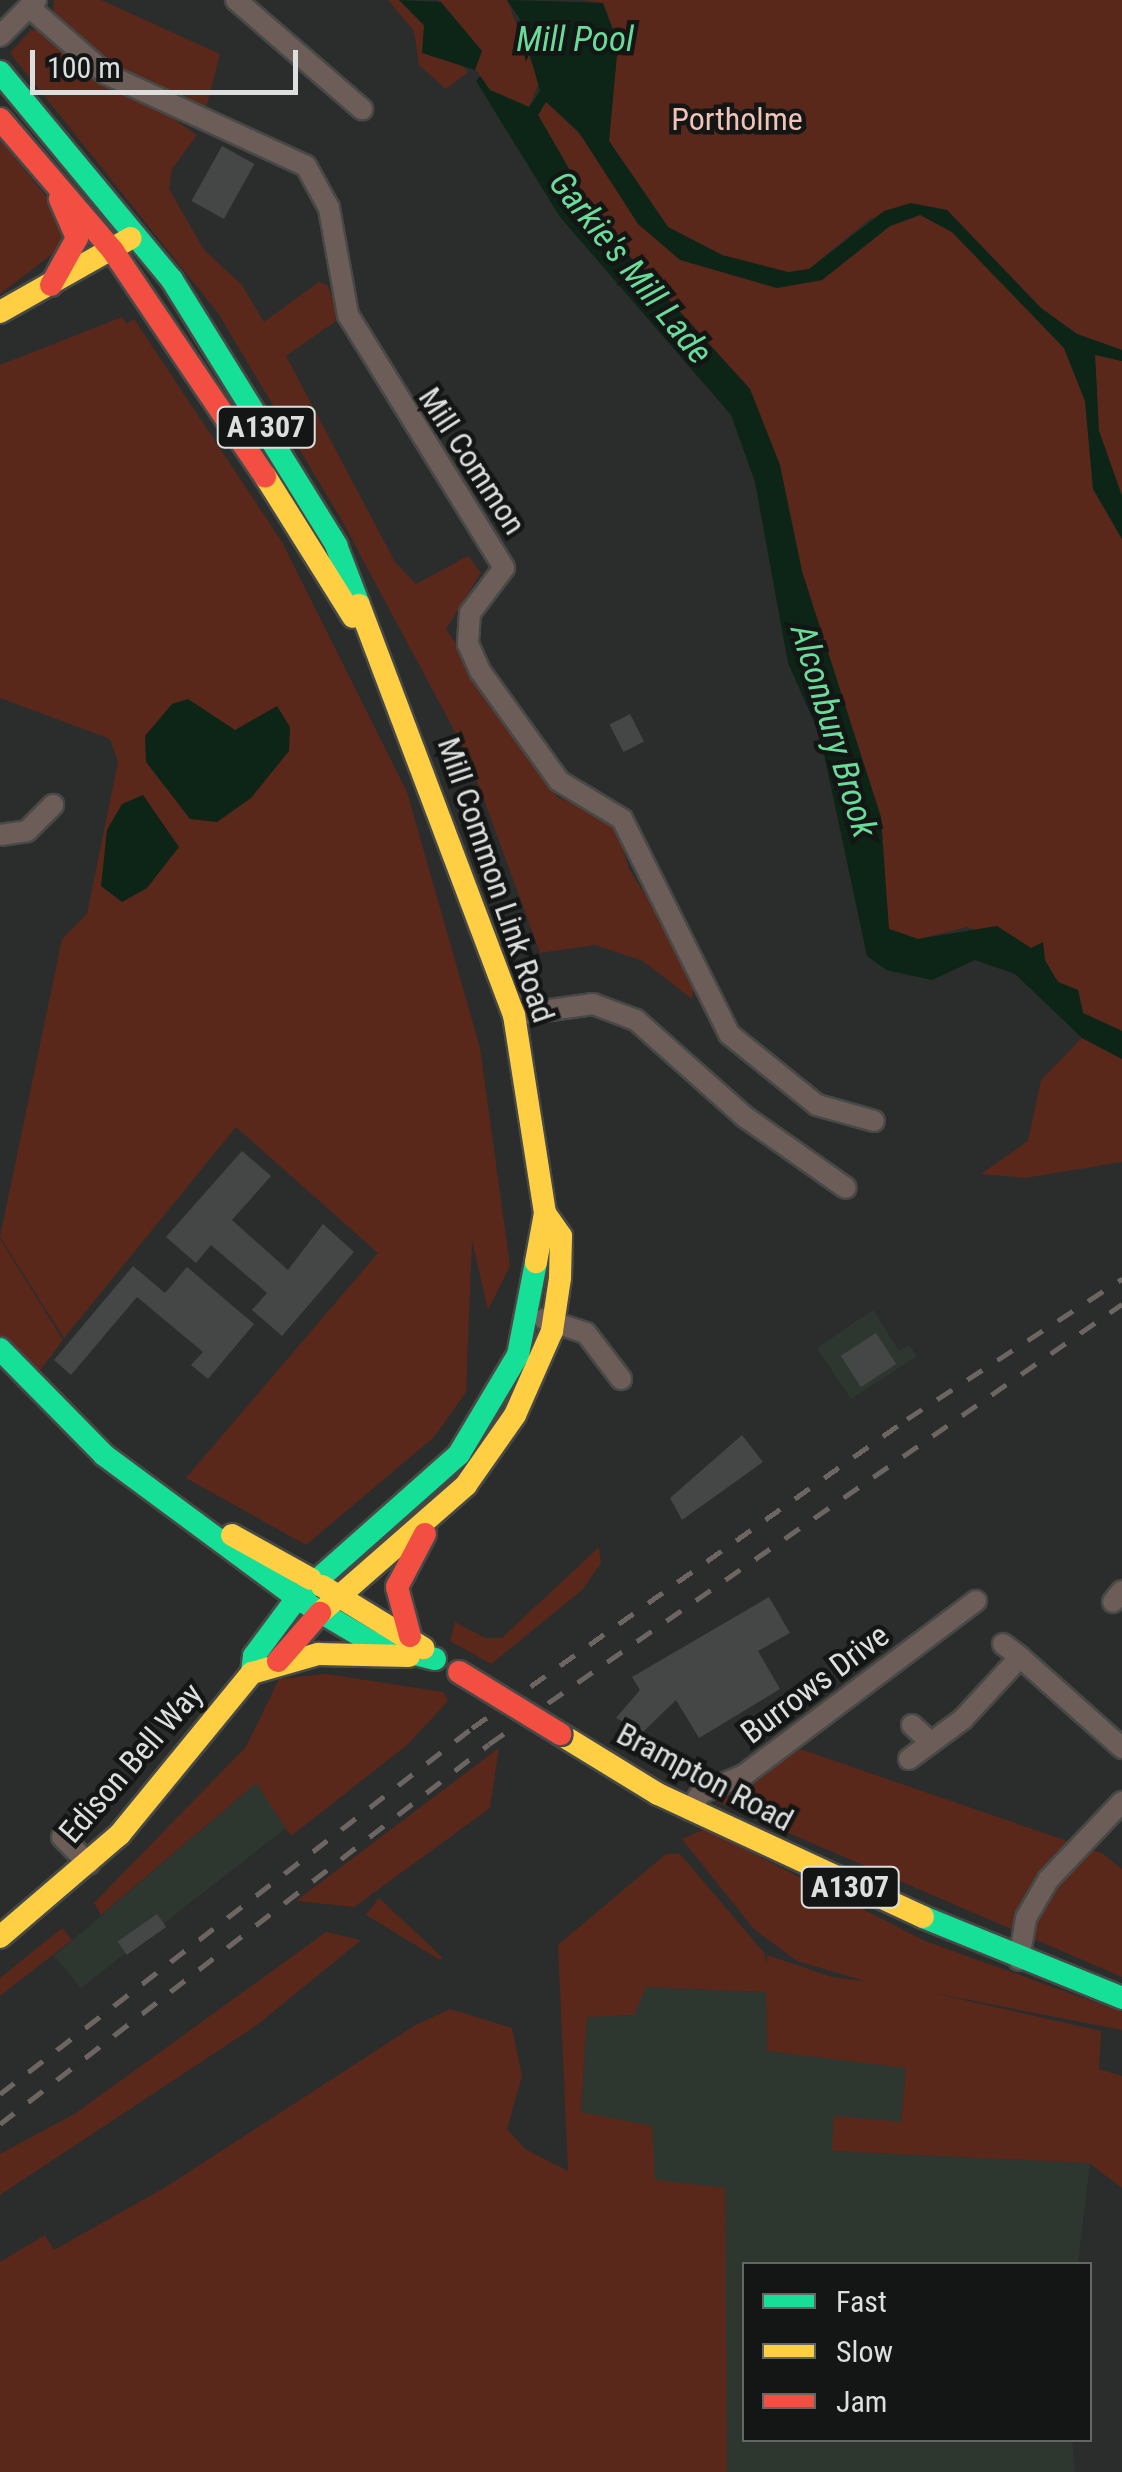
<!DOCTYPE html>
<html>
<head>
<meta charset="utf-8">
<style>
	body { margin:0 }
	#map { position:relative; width:1122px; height:2472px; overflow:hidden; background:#2a2d2b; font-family:"Roboto Condensed",sans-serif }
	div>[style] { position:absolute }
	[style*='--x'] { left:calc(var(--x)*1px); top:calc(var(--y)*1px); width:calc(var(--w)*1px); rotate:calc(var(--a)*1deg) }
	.built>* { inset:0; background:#2d3730 }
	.green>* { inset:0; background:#5a281b }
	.water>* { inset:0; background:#0c2517 }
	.building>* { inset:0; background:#454746; transform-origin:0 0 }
	.roads { filter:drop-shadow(2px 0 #474947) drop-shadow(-2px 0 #474947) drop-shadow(0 2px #474947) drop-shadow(0 -2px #474947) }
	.street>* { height:20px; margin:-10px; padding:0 10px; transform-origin:10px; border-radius:10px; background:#6d5d59 }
	.fast>* { height:22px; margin:-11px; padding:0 11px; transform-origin:11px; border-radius:11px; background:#16e098 }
	.slow>* { height:22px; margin:-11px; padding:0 11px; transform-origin:11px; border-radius:11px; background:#ffcf43 }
	.jam>* { height:22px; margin:-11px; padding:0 11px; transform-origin:11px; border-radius:11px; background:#f24e42 }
	.rail>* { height:5px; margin-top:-2.5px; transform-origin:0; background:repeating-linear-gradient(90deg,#6c6562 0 18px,transparent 0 36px) }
	.bridges { filter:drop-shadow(2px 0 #474947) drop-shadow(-2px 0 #474947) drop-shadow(0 2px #474947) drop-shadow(0 -2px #474947) }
	.jam-bridge>* { height:22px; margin:-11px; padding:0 11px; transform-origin:11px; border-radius:11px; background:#f24e42 }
	span { translate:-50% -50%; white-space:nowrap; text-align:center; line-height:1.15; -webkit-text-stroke:9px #131614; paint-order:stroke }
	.shield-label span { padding:2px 8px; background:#131614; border:2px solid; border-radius:8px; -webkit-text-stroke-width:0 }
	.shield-label { font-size:30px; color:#dcdfdd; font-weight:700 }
	.park-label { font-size:32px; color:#f1c2b6 }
	.street-label { font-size:32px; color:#dcdfdd }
	.water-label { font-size:35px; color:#6adc99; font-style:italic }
	.legend { position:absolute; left:742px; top:2262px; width:350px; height:180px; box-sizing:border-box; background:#131614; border:2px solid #636664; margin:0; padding:12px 18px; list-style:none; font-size:30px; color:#dcdfdd }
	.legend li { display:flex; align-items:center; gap:20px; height:50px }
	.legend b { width:50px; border:2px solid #636664 }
	.scale { position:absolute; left:30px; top:50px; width:268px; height:45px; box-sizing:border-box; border:5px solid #dcdfdd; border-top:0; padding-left:12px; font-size:30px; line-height:35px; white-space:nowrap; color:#dcdfdd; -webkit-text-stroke:8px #131614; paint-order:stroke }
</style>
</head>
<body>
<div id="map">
	<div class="built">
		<i style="clip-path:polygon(873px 1310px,899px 1351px,909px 1345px,917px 1356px,851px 1399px,817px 1348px)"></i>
		<i style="clip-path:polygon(257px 1782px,286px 1828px,81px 1988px,54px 1956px)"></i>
		<i style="clip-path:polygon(645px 1987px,766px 1992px,767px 2051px,906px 2067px,901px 2122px,832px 2151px,1090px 2163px,1078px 2264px,744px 2264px,744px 2440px,1072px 2440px,1075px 2472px,727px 2472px,655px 2180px,581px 2112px,587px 2017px,634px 2015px)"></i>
	</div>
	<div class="green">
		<i style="clip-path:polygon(54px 0,101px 0,220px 54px,206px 108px,92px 63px,197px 135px,172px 169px,169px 189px,204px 250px,242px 285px,264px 322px,319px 282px,328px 286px,340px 318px,286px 356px,395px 562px,416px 584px,468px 556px,481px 573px,446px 629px,557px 797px,614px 820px,629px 869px,696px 974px,692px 999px,643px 961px,595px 945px,540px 953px,468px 756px,341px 519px,218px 313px,10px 53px,31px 30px,52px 30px)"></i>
		<i style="clip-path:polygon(388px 0,399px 0,468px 72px,446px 89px,419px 65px,414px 31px)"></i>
		<i style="clip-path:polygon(438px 0,507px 0,539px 82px,529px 107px,490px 90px,473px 65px,482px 51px)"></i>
		<i style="clip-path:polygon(582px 0,1122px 0,1122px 350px,1077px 334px,1041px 308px,947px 210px,871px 218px,809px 269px,789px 274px,722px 255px,668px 227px,609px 141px,618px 43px,603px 3px)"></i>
		<i style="clip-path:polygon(546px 101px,600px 155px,638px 224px,694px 263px,777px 288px,822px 280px,890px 226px,921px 215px,952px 232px,1064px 348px,1085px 401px,1093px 489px,1122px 539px,1122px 1031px,1083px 1013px,1078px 990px,1058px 982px,1031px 948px,967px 927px,918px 939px,889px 929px,750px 389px,602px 226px,538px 115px)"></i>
		<i style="clip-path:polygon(0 140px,56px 208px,68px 242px,0 294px)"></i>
		<i style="clip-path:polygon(122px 317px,127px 324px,134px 319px,282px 542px,407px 792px,480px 1048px,510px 1266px,488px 1310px,472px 1240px,466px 1392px,434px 1437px,306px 1545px,186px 1478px,378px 1253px,236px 1127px,64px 1338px,0 1237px,62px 939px,87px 914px,118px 762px,110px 739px,0 698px,0 365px)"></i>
		<i style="clip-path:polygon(1095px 354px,1122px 361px,1122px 496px,1099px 431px)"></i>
		<i style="clip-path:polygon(1082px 1038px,1122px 1059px,1122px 1162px,1025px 1178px,981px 1174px,1028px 1141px,1041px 1080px)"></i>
		<i style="clip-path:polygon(0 1239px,63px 1340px,32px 1381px,0 1343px)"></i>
		<i style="clip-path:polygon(599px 1547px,601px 1563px,582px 1590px,491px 1664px,450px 1641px,455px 1622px,485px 1638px,502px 1638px)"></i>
		<i style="clip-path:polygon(326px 1674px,443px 1692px,448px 1701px,407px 1745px,291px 1836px,256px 1783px,101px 1915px,94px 1903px,246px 1747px,279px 1679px)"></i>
		<i style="clip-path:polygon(499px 1748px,490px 1808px,354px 1907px,296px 1901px)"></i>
		<i style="clip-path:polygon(800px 1749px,1102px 1853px,1122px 1869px,1122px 1977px,717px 1802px)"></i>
		<i style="clip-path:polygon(705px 1829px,925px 1941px,1122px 2012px,1122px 2030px,929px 1992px,1101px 2031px,1099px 2069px,1122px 2076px,1122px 2188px,1089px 2163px,832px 2151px,834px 2116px,901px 2122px,906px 2068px,767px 2051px,766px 1992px,646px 1987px,634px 2015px,587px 2017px,581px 2112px,652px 2126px,655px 2180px,725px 2188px,727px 2472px,0 2472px,0 2262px,45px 2235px,54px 2250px,164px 2188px,414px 2026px,450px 2009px,512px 2028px,522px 2076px,507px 2129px,525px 2149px,568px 2171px,558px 1945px,666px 1854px,680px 1854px,765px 1954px,766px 1966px,767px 1955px,832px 1977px,868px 1982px,797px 1961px,754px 1929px,682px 1839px)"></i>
		<i style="clip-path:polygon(379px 1898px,442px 1957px,440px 1960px,366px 1915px)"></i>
		<i style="clip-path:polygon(62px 1928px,72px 1940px,0 1996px,0 1978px)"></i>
		<i style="clip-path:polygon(326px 1932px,361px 1940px,257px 2025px,0 2195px,0 2154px,76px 2113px)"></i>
	</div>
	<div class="water">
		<i style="clip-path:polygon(399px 0,441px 2px,482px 51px,475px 70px,422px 53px,424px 25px)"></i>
		<i style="clip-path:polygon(507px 0,603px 3px,618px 43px,609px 141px,668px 227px,722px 255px,788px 272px,809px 269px,884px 211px,911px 203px,947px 210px,1041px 308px,1077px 334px,1122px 350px,1122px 361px,1095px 355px,1099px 431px,1122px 496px,1122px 539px,1093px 489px,1085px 401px,1064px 348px,952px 232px,920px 215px,890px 226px,822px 280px,777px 288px,680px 260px,638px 224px,578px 131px,546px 102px,538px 115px,602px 226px,750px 389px,780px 465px,802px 571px,881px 817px,889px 929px,918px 939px,997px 926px,1031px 948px,1043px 942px,1045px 960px,1058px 982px,1078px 990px,1083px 1013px,1122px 1031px,1122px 1059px,1082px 1038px,1015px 974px,975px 960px,932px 980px,886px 970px,867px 956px,820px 735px,788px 663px,755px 482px,731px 415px,560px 217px,476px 81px,480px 76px,490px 90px,529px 107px,540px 91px,520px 19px)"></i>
		<i style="clip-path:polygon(188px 699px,235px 730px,277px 706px,290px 727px,289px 751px,251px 798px,217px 822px,190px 819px,146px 762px,145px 736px,172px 704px)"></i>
		<i style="clip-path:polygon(143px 795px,179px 847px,147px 888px,122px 902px,101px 886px,107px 830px,122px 804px)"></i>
	</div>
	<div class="building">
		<i style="left:222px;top:146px;width:37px;height:63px;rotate:29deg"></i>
		<i style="left:630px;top:714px;width:31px;height:23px;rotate:63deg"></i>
		<i style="clip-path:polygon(242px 1151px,271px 1176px,232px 1220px,288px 1270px,323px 1224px,354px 1252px,282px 1336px,252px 1310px,267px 1293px,211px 1245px,196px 1263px,166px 1237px)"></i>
		<i style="clip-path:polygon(133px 1266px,165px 1293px,187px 1267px,254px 1324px,208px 1379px,191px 1365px,203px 1352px,137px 1297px,71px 1375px,54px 1360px)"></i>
		<i style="left:876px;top:1333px;width:37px;height:42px;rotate:57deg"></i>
		<i style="clip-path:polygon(742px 1435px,763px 1462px,682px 1520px,670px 1498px)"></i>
		<i style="clip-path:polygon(769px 1597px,790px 1633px,758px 1651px,780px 1689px,699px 1738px,676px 1700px,643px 1732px,616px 1718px,640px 1690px,632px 1677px)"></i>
		<i style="left:157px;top:1914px;width:16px;height:48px;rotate:55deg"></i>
	</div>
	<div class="roads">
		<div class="street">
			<i style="--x:236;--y:0;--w:167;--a:40.9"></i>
			<i style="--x:29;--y:7;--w:102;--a:41"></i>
			<i style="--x:106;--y:74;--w:220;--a:24.7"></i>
			<i style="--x:306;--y:166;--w:48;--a:61.3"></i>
			<i style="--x:329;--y:208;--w:109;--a:79.9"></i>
			<i style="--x:348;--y:315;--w:297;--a:58.3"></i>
			<i style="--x:504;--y:568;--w:56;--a:127.1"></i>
			<i style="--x:470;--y:613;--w:31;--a:94"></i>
			<i style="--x:468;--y:644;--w:30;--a:66"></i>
			<i style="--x:480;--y:671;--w:135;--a:54.3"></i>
			<i style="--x:559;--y:781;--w:74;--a:31.1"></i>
			<i style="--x:622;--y:819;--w:240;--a:63.5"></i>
			<i style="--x:729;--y:1034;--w:113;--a:38.9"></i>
			<i style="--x:817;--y:1105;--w:59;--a:15.7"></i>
			<i style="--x:0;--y:36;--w:51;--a:-45"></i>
			<i style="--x:0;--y:835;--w:27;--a:-8"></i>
			<i style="--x:27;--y:831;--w:37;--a:-45"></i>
			<i style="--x:514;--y:1015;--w:80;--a:-7.9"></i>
			<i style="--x:593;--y:1004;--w:46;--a:20.4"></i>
			<i style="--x:636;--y:1020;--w:146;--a:41.7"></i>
			<i style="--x:745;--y:1117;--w:123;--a:35.1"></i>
			<i style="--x:544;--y:1319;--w:44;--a:18.4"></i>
			<i style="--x:586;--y:1333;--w:58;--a:52.7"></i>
			<i style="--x:1113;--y:1602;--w:14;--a:-51"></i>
			<i style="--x:1003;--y:1644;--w:21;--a:37"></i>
			<i style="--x:912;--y:1725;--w:22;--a:43"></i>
			<i style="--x:909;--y:1759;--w:67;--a:-36.5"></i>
			<i style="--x:963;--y:1719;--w:84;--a:-47.4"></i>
			<i style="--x:1020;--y:1657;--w:137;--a:41.7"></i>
			<i style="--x:690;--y:1810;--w:20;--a:-57"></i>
			<i style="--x:701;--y:1793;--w:47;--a:-22.7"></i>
			<i style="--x:744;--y:1775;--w:290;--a:-36.9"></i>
			<i style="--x:62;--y:1837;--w:38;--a:45"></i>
			<i style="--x:1019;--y:1960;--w:43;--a:-80.5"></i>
			<i style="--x:1026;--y:1918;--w:44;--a:-59.9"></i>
			<i style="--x:1048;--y:1880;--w:108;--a:-46.5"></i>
		</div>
		<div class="fast">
			<i style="--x:0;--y:72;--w:270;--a:50.4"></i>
			<i style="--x:172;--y:280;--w:312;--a:58.2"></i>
			<i style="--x:336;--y:545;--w:64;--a:69"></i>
			<i style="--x:0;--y:1349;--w:148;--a:45.5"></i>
			<i style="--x:104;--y:1455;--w:240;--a:36.5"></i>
			<i style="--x:297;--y:1598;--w:72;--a:126.6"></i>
			<i style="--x:254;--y:1656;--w:17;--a:97"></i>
			<i style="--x:435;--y:1659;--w:64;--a:-165.5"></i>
			<i style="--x:373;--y:1643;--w:88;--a:-149.4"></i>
			<i style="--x:297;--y:1598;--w:217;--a:-41.6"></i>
			<i style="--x:459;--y:1454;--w:115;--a:-59.2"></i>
			<i style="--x:518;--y:1355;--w:95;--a:-79"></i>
			<i style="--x:923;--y:1917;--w:215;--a:22.1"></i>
		</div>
		<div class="slow">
			<i style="--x:0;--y:312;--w:150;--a:-29.5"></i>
			<i style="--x:265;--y:476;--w:166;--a:58"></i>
			<i style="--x:359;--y:605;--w:438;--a:69.3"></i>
			<i style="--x:514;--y:1015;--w:200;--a:81.1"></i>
			<i style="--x:545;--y:1213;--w:50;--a:100.4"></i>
			<i style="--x:232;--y:1535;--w:90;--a:29.1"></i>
			<i style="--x:322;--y:1586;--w:119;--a:31.5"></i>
			<i style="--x:320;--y:1613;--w:194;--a:-41.2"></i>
			<i style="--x:466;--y:1485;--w:85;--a:-55"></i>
			<i style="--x:515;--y:1415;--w:92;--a:-66.2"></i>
			<i style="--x:552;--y:1331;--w:54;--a:-81.4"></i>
			<i style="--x:560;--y:1278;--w:42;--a:-88.6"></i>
			<i style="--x:561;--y:1236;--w:28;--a:-125"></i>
			<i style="--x:560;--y:1734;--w:115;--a:31.5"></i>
			<i style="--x:658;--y:1794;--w:292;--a:24.9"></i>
			<i style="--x:0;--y:1937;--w:158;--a:-40.6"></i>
			<i style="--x:120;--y:1834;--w:208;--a:-50.7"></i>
			<i style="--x:252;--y:1673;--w:69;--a:-16.1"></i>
			<i style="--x:318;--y:1654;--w:91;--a:1.3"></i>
		</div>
		<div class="jam">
			<i style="--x:0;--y:119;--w:174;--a:49.4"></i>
			<i style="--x:113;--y:251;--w:272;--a:56"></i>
			<i style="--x:51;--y:285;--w:54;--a:-61"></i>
			<i style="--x:77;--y:238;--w:43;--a:-113.6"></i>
			<i style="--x:410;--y:1636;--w:51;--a:-104.9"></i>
			<i style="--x:397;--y:1587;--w:60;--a:-62.2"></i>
			<i style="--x:278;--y:1661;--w:64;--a:-48.8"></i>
		</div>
	</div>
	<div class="rail">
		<i style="--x:0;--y:2094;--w:597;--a:-37.79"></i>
		<i style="--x:472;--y:1728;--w:534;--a:-35.39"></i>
		<i style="--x:907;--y:1419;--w:257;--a:-33.1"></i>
		<i style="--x:0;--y:2124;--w:619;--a:-37.85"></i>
		<i style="--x:489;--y:1744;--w:771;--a:-34.8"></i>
	</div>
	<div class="bridges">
		<div class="jam-bridge">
			<i style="--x:459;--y:1672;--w:119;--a:31.5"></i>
		</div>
	</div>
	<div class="shield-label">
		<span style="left:266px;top:427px">A1307</span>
		<span style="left:850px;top:1887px">A1307</span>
	</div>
	<div class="park-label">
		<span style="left:737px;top:119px">Portholme</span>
	</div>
	<div class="street-label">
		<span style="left:472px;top:461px;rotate:57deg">Mill Common</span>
		<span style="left:496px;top:880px;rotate:71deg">Mill Common Link Road</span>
		<span style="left:815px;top:1684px;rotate:-37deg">Burrows Drive</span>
		<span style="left:131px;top:1763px;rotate:-49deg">Edison Bell Way</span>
		<span style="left:705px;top:1777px;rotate:28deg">Brampton Road</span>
	</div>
	<div class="water-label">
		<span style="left:575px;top:40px">Mill Pool</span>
		<span style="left:630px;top:268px;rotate:51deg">Garkie's Mill Lade</span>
		<span style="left:833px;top:731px;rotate:73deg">Alconbury Brook</span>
	</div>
	<ul class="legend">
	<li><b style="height:12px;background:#16e098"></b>Fast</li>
	<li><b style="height:12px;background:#ffcf43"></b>Slow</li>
	<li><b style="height:12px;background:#f24e42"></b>Jam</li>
	</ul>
	<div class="scale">100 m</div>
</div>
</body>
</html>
